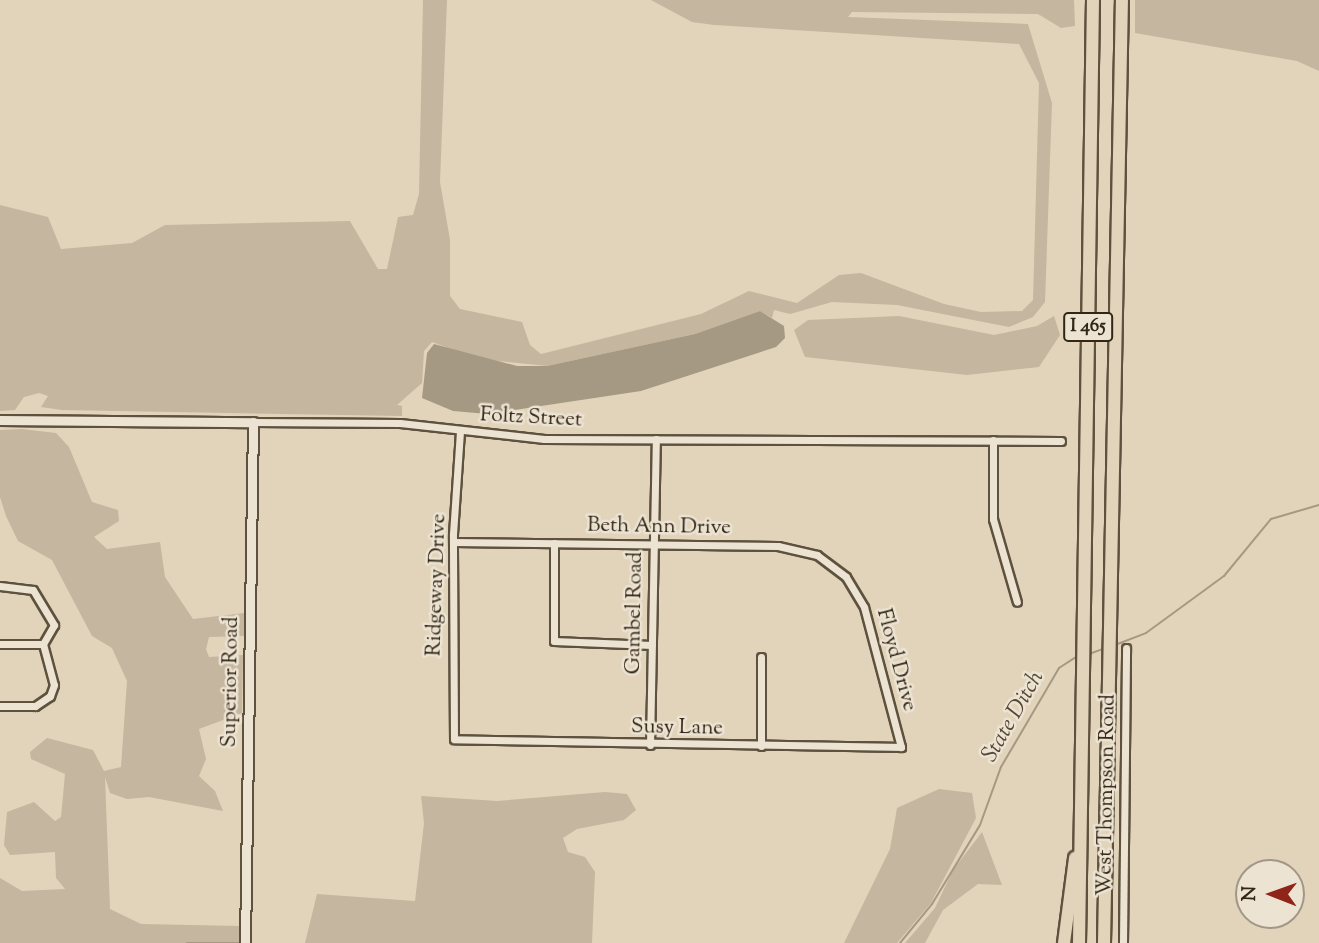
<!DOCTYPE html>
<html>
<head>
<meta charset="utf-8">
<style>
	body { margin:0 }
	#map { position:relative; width:1319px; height:943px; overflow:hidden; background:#e2d4bb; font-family:"Sorts Mill Goudy",serif }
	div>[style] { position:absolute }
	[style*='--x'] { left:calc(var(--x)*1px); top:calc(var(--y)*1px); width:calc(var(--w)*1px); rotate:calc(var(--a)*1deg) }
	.green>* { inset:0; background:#c4b69f }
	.water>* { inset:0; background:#a69983 }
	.stream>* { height:2px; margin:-1px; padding:0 1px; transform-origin:1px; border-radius:1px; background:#a69983 }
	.roads { filter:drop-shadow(2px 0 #5e523e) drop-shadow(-2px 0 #5e523e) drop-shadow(0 2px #5e523e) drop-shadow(0 -2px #5e523e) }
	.minor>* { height:7px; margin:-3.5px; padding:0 3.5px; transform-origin:3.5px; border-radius:3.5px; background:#ece3d3 }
	.tertiary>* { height:9px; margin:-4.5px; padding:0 4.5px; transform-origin:4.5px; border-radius:4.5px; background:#ece3d3 }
	.motorway>* { height:12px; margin:-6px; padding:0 6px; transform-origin:6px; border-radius:6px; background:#e2d4bb }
	span { translate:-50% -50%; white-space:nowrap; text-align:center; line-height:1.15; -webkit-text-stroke:5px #ece3d3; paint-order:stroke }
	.shield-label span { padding:2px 5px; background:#ece3d3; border:2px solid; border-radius:5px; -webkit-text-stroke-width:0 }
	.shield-label { font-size:19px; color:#322615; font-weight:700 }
	.street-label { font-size:21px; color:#322615 }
	.water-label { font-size:23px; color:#554836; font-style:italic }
	.north { position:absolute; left:1235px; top:859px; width:70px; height:70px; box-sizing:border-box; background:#ece3d3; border:2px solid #a29787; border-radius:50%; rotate:271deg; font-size:19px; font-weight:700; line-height:28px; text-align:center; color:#322615 }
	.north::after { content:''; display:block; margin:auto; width:24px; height:32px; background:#8f2418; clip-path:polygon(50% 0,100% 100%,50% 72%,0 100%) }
</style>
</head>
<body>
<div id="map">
	<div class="green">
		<i style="clip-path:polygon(423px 0,447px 0,440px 182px,450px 240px,450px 296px,460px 309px,522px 322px,530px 345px,541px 354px,701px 314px,749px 291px,797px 303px,839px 275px,861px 273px,944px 304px,981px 312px,1022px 311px,1033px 300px,1039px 83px,1019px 44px,714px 25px,692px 22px,651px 0,1074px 0,1075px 26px,1061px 28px,1038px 14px,852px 12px,848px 17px,1028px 24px,1052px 103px,1045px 302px,1033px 317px,1009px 327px,897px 305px,832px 302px,790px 314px,774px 310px,772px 318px,760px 311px,695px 334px,547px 366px,479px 359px,432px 342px,424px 351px,422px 383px,397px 405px,402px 406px,402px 416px,62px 410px,41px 407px,48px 396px,39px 393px,24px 397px,15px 410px,0 411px,0 205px,48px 217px,61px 249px,132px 243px,165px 225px,350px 221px,378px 269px,387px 269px,398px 217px,413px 215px,419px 194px)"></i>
		<i style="clip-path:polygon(1135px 0,1319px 0,1319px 71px,1297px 61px,1135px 33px)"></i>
		<i style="clip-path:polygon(899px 316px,994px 335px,1037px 326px,1054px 316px,1060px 335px,1039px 367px,967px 375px,805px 357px,794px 330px,808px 320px)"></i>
		<i style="clip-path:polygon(22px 429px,56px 433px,69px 447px,92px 502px,118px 510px,119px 521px,94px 537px,107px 549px,160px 542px,165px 577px,193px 619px,244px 613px,244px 636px,209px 637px,206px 649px,209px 657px,243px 655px,242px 713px,199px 729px,206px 759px,199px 776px,215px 791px,223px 811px,149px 797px,127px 799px,110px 793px,105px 777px,110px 909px,141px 924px,240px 926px,239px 943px,0 943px,0 878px,22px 891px,65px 889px,56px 878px,55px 852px,10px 855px,4px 845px,7px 812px,34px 802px,55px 821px,61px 817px,65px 774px,31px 759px,30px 752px,47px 738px,93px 750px,104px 771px,121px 767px,127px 681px,112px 648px,92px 636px,52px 560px,18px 541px,6px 516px,0 497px,0 430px)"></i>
		<i style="clip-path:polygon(939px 789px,972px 793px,976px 818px,931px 903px,897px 943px,844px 943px,890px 849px,897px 808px)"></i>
		<i style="clip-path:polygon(605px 792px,627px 794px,636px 810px,624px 820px,577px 829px,563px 838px,568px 852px,585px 857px,595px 872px,592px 943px,305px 943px,317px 894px,415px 901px,424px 823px,421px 796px,497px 801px)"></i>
		<i style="clip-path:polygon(982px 832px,1002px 885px,978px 884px,943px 910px,925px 943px,905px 943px,935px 908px,953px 870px)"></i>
	</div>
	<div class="water">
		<i style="clip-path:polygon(760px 311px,784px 326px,785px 338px,776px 347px,641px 391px,488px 414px,453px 411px,422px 398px,427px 353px,434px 344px,517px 366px,547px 366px,695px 334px)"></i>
	</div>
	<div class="stream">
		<i style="--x:1115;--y:645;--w:33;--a:-21"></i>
		<i style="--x:1146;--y:633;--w:97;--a:-36.2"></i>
		<i style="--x:1224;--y:576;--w:74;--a:-50.5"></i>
		<i style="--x:1271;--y:519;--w:50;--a:-16.3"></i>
		<i style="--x:1089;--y:654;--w:15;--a:-20"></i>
		<i style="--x:187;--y:943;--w:53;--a:0"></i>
		<i style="--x:250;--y:943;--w:1;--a:0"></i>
		<i style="--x:900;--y:943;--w:50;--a:-50.6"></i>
		<i style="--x:932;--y:904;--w:92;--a:-58.7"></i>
		<i style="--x:980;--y:825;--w:62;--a:-70.1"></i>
		<i style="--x:1001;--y:767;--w:115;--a:-59.6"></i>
		<i style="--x:1059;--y:668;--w:20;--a:-33"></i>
	</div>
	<div class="roads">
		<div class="minor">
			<i style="--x:253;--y:422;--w:147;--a:0.4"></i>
			<i style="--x:400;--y:423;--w:145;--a:6.3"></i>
			<i style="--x:544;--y:439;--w:517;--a:0.22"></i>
			<i style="--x:993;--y:440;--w:79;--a:90"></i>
			<i style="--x:993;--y:519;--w:86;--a:73.9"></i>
			<i style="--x:454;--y:542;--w:324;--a:0.7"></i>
			<i style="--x:778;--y:546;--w:40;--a:13"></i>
			<i style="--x:817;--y:555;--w:36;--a:37"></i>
			<i style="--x:846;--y:577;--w:35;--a:59"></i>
			<i style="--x:864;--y:607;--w:145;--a:75.2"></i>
			<i style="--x:901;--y:747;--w:447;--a:-179"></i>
			<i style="--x:454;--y:739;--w:205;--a:-90.3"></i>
			<i style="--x:453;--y:534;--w:103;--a:-86.1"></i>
			<i style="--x:554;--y:543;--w:98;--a:90"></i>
			<i style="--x:554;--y:641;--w:98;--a:2.3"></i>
			<i style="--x:0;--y:586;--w:33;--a:7"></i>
			<i style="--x:33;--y:590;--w:41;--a:59"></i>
			<i style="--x:54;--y:625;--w:22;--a:120"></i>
			<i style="--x:43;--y:644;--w:42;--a:75"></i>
			<i style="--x:54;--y:685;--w:12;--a:110"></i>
			<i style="--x:50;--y:696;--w:18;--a:146"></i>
			<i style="--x:35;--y:706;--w:35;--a:180"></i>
			<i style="--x:0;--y:644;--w:43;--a:0"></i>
			<i style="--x:650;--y:745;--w:306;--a:-88.9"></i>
			<i style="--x:761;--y:746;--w:89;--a:-90"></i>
			<i style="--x:1123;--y:943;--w:295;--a:-89.4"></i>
		</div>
		<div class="tertiary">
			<i style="--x:0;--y:420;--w:253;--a:0.5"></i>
			<i style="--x:253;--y:422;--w:521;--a:90.88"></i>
		</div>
		<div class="motorway">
			<i style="--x:1064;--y:943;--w:86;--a:-82.6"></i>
			<i style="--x:1079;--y:943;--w:943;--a:-89.15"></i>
			<i style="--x:1104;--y:943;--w:943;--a:-88.91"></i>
		</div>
	</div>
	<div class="shield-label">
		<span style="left:1088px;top:327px">I 465</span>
	</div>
	<div class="street-label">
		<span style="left:531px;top:418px;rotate:3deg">Foltz Street</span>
		<span style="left:659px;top:527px;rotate:1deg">Beth Ann Drive</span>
		<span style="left:437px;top:585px;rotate:-88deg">Ridgeway Drive</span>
		<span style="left:635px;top:613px;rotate:-89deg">Gambel Road</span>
		<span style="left:896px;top:660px;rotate:75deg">Floyd Drive</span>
		<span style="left:231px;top:682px;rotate:-89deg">Superior Road</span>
		<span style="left:677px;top:728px;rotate:1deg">Susy Lane</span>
		<span style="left:1107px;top:795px;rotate:-89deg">West Thompson Road</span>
	</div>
	<div class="water-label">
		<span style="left:1014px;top:717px;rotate:-60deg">State Ditch</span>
	</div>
	<div class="north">N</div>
</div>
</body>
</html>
